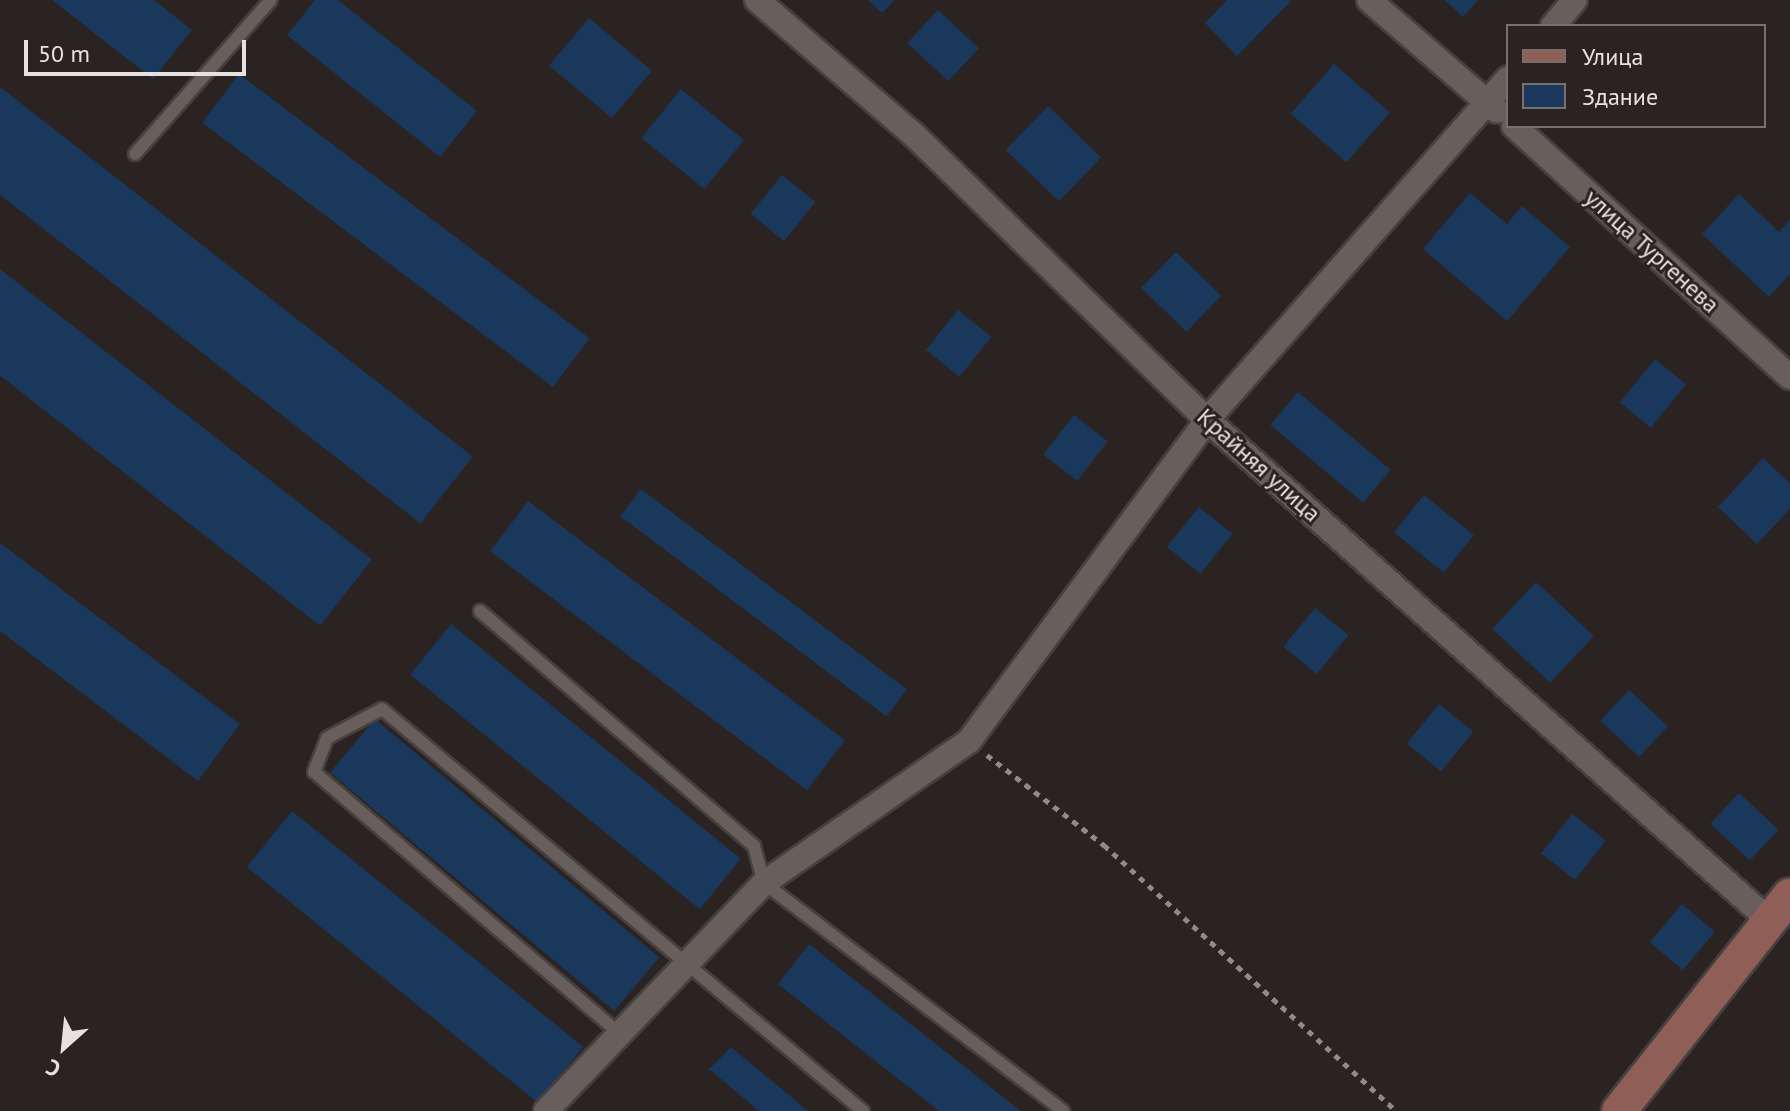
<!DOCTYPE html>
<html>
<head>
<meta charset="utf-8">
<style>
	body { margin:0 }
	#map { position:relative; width:1790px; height:1111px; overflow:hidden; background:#2b2322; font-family:"PT Sans",sans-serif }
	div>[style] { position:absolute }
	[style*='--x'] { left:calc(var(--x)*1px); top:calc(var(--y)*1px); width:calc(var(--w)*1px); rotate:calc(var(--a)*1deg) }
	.building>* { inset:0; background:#19385c; transform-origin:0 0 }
	.path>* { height:5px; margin-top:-2.5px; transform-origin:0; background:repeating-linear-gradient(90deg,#908a89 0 6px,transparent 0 12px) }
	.roads { filter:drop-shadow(2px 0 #46403e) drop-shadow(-2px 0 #46403e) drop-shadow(0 2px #46403e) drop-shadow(0 -2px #46403e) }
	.lane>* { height:12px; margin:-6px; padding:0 6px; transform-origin:6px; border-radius:6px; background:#685f5d }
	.street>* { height:24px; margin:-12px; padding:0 12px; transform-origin:12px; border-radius:12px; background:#685f5d }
	.secondary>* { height:34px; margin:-17px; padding:0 17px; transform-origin:17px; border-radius:17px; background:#8e5e57 }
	span { translate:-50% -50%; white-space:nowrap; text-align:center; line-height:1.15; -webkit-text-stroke:6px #2b2322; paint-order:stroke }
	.street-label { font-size:24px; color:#e7e2e1 }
	.legend { position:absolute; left:1506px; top:24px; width:260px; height:104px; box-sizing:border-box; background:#2b2322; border:2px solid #766f6e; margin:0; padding:10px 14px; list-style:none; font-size:24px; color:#e7e2e1 }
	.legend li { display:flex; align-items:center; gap:16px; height:40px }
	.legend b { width:40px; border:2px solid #766f6e }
	.north { position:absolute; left:24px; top:1007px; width:80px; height:80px; -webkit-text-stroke:6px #2b2322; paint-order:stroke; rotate:207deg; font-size:22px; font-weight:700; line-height:32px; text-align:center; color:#e7e2e1 }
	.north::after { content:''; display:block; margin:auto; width:28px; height:36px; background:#e7e2e1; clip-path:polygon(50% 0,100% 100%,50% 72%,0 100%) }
	.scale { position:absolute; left:24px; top:40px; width:222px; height:36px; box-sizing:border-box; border:4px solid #e7e2e1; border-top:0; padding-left:10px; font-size:24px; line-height:28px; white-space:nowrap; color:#e7e2e1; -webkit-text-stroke:6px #2b2322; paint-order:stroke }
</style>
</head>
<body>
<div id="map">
	<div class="building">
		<i style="clip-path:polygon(52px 0,154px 0,192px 30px,153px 79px)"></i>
		<i style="clip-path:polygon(315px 0,338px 0,477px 111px,440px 157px,287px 35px)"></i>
		<i style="clip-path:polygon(868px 0,894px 0,882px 13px)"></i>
		<i style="clip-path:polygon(1227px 0,1288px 0,1290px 2px,1237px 56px,1205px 23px)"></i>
		<i style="clip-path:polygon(1445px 0,1478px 0,1463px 17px)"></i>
		<i style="left:938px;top:10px;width:56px;height:45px;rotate:43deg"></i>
		<i style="left:589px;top:18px;width:82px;height:62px;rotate:40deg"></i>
		<i style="left:1334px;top:64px;width:74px;height:66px;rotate:41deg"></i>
		<i style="left:239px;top:74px;width:439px;height:61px;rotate:37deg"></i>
		<i style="left:0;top:87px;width:600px;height:85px;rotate:38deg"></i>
		<i style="left:681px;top:89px;width:81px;height:63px;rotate:39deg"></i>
		<i style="left:1048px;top:106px;width:74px;height:61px;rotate:44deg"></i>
		<i style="left:782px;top:175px;width:43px;height:50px;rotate:39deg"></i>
		<i style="clip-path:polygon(1470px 193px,1507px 224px,1522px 206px,1570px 247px,1507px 321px,1423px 249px)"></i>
		<i style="clip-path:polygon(1739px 194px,1779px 232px,1790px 220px,1790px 274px,1769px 297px,1702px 234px)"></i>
		<i style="left:1176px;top:252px;width:63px;height:50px;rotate:44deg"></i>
		<i style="left:0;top:269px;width:472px;height:84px;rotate:38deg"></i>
		<i style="left:958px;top:310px;width:43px;height:51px;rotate:39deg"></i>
		<i style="left:1655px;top:359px;width:40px;height:56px;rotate:39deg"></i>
		<i style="left:1298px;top:392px;width:121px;height:43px;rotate:40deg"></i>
		<i style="left:1074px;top:415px;width:43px;height:50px;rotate:38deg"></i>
		<i style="clip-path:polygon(1763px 458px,1790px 483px,1790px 509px,1757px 544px,1718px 507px)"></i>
		<i style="left:641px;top:489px;width:333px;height:34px;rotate:37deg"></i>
		<i style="left:1424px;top:495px;width:64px;height:48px;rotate:39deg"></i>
		<i style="left:528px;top:501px;width:397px;height:63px;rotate:37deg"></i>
		<i style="left:1199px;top:507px;width:43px;height:51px;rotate:39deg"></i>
		<i style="clip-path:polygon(0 543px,240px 724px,198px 781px,0 631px)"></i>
		<i style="left:1536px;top:582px;width:79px;height:64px;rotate:43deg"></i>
		<i style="left:1315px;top:608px;width:43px;height:50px;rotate:39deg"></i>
		<i style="left:451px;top:624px;width:373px;height:65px;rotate:39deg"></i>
		<i style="left:1629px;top:690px;width:53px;height:42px;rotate:43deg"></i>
		<i style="left:1439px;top:704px;width:44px;height:51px;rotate:39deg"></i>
		<i style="left:375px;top:719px;width:371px;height:70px;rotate:40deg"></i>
		<i style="left:1739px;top:793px;width:54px;height:42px;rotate:43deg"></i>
		<i style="left:292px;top:811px;width:375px;height:72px;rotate:39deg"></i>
		<i style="left:1572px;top:814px;width:43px;height:50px;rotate:38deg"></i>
		<i style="left:1682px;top:904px;width:43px;height:50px;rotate:40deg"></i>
		<i style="clip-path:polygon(809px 944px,1021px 1111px,939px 1111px,778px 984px)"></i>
		<i style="clip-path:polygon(731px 1047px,808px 1111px,759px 1111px,709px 1069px)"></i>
	</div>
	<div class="path">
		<i style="--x:987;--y:755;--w:148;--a:37.6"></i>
		<i style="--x:1104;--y:845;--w:395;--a:42.3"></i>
	</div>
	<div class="roads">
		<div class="lane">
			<i style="--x:135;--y:154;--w:205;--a:-48.6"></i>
			<i style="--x:480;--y:611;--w:361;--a:40.6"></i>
			<i style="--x:754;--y:846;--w:38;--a:75"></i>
			<i style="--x:764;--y:883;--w:376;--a:37.3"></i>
			<i style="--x:620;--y:1034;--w:403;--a:-139.4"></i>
			<i style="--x:314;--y:772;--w:36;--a:-69"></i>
			<i style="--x:327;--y:738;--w:62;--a:-27.8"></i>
			<i style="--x:382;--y:709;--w:627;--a:39.89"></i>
		</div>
		<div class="street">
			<i style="--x:757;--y:0;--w:206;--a:40.7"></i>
			<i style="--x:913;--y:134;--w:410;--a:44.2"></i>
			<i style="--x:1207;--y:420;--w:754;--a:41.67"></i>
			<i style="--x:1369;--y:0;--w:169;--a:40.9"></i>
			<i style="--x:1553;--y:26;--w:34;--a:-50"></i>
			<i style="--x:1514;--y:126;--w:373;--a:42.3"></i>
			<i style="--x:546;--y:1111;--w:315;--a:-46.3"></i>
			<i style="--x:764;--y:883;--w:249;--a:-34.7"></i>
			<i style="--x:969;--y:741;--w:400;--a:-53.4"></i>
			<i style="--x:1207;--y:420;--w:455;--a:-48.6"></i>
		</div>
		<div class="secondary">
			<i style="--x:1619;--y:1111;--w:275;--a:-51.6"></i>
		</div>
	</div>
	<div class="street-label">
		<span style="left:1652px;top:251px;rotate:42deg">улица Тургенева</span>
		<span style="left:1259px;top:465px;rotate:42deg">Крайняя улица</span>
	</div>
	<ul class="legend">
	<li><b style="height:10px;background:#8e5e57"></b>Улица</li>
	<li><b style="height:22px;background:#19385c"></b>Здание</li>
	</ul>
	<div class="north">С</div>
	<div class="scale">50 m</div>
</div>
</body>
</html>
